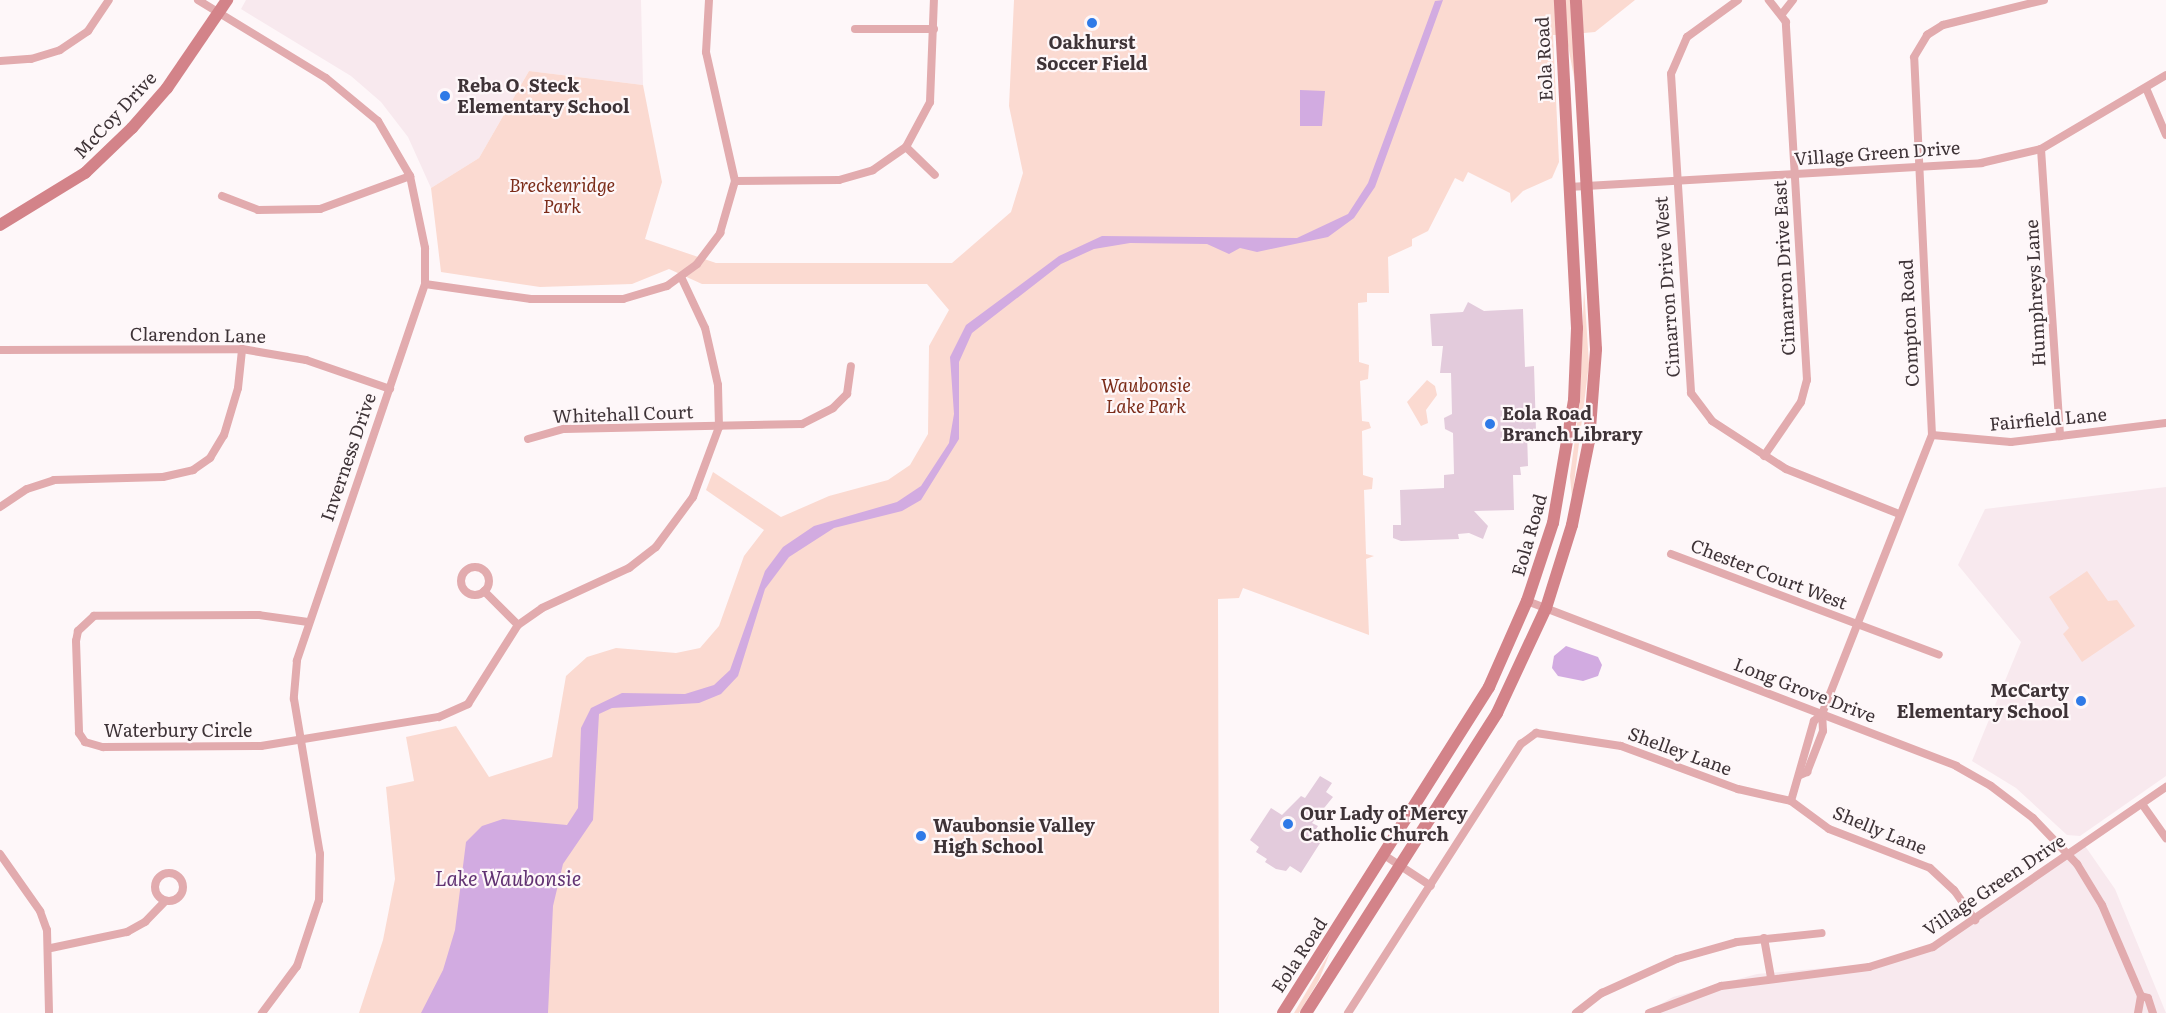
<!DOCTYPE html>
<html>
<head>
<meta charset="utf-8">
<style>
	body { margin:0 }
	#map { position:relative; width:2166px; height:1013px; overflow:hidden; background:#fef7f9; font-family:Literata,serif }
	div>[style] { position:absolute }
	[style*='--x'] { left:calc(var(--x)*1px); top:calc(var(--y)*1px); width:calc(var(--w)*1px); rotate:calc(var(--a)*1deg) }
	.built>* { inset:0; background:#f8e9ee }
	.green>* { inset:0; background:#fbdad1 }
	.water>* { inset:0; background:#d2abe1 }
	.building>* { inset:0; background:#e3cbdc }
	.street>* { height:8px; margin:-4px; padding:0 4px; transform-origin:4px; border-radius:4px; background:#e2abae }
	.street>.ring { margin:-4px; padding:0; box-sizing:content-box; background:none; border:8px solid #e2abae; border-radius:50% }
	.secondary>* { height:12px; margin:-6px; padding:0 6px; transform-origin:6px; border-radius:6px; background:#d38389 }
	.dots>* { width:16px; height:16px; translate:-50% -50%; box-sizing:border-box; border:3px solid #fef7f9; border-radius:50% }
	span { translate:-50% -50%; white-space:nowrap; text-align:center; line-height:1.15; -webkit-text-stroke:4.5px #fef7f9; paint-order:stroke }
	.poi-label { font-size:18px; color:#3e3337; font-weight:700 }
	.left { translate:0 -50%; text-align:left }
	.right { translate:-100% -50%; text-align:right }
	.street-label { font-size:18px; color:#3e3337 }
	.park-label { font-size:18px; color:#7b2c19; font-style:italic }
	.water-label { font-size:20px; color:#613272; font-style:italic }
</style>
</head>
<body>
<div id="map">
	<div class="built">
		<i style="clip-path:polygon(246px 0,641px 0,643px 85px,529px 71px,479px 158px,431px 188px,408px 137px,381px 102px,351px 76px,241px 9px)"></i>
		<i style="clip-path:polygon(2166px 487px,2166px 776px,2080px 836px,2067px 835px,2016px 788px,1972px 761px,2021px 642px,1958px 565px,1985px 509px)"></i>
		<i style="clip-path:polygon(2083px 843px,2115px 889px,2166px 1013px,1645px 1013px,1673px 997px,1757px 974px,1869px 964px,1910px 955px,1952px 934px)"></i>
	</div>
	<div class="green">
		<i style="clip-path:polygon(1014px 0,1635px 0,1595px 32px,1573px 34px,1577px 93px,1566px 35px,1553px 35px,1559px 162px,1552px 178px,1523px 191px,1511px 203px,1510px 193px,1468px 172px,1463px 182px,1455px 178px,1428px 231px,1412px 239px,1412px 246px,1388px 257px,1389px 293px,1367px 293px,1367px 302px,1358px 303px,1359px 362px,1369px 365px,1368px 379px,1360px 381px,1362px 421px,1369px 422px,1371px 428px,1362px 431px,1363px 475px,1373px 478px,1372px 489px,1364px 490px,1366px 554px,1374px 556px,1366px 559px,1369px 635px,1243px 588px,1239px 598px,1218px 599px,1219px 1013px,359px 1013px,383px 940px,395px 879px,386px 787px,414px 781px,406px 737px,456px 726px,489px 777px,552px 757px,566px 676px,587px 657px,616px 648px,676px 653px,700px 648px,719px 626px,744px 556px,764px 530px,706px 490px,713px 472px,781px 517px,829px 496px,888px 480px,910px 465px,928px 434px,929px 346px,949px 310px,927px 284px,702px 284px,669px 269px,632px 284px,540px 287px,441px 272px,431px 188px,479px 158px,529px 71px,643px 85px,662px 182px,645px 239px,716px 263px,952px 263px,1011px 212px,1023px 173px,1009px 106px)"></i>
		<i style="clip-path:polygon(1584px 288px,1589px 364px,1572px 499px,1570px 476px,1580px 401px)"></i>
		<i style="clip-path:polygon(1427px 380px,1435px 386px,1437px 395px,1426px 410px,1428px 423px,1421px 426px,1407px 402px)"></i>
		<i style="clip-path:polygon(2087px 571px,2108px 601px,2117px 600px,2135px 626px,2082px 662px,2063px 634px,2069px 628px,2049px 597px)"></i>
		<i style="clip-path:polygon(1331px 950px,1319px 980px,1299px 1013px,1294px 1013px)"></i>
	</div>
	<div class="water">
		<i style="clip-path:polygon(1443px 0,1375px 187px,1354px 218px,1328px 237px,1257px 252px,1240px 248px,1229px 254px,1207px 244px,1130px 243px,1094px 249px,1061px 264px,972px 333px,959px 362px,959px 439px,921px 500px,902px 511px,834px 528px,789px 557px,765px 589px,738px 676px,721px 694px,699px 703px,612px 708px,599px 714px,593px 820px,563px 864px,553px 906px,548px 1013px,421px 1013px,443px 970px,455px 930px,466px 842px,482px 826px,503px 819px,567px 825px,578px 808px,581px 728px,591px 708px,622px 693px,685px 694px,714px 685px,730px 670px,765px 571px,783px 547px,814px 526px,897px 502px,921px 486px,949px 443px,954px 414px,950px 357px,966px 325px,1059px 256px,1102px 236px,1297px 238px,1348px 214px,1368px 183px,1435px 1px)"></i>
		<i style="clip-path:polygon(1300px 90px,1325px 91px,1322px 126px,1300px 126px)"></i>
		<i style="clip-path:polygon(1566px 646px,1598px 657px,1602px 665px,1598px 676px,1583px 681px,1558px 676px,1552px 668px,1554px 656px)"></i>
	</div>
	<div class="building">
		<i style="clip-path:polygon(1468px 302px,1484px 311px,1523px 309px,1525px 367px,1534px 366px,1536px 431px,1527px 432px,1528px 466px,1520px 467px,1521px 475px,1513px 475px,1514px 510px,1474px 511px,1488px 526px,1483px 539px,1469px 533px,1458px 534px,1459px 539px,1401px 541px,1393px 538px,1393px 525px,1401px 525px,1400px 490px,1444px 488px,1444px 475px,1454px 474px,1453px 433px,1445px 429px,1444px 418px,1452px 414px,1451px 373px,1440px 373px,1443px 346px,1432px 346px,1430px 314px,1463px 312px)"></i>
		<i style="clip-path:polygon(1320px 776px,1332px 783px,1326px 792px,1333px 797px,1312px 823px,1318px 826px,1313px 834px,1322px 840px,1301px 873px,1290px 866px,1286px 871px,1276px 869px,1265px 862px,1267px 859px,1256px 852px,1259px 847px,1250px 840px,1271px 808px,1282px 815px,1301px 796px,1305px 798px)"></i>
	</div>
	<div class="street">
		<i style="--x:198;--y:0;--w:150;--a:31.4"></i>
		<i style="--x:326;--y:78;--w:67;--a:39.6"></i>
		<i style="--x:378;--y:121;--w:64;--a:59.8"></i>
		<i style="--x:410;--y:176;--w:74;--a:78.2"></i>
		<i style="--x:425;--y:248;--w:36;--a:90"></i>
		<i style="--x:425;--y:284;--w:398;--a:108.8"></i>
		<i style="--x:297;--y:661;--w:38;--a:95"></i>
		<i style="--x:294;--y:699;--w:157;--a:80.5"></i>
		<i style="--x:320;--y:854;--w:46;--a:91.2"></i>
		<i style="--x:319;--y:900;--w:70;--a:108.4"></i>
		<i style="--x:297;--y:966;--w:59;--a:126.7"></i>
		<i style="--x:1738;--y:0;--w:63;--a:144"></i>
		<i style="--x:1687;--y:37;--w:40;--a:113.4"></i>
		<i style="--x:1671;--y:74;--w:320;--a:86.4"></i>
		<i style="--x:1691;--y:393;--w:35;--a:53"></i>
		<i style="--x:1712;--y:421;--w:88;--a:33"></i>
		<i style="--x:1786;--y:469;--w:122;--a:21.7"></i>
		<i style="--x:1782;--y:14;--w:18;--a:-52"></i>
		<i style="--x:855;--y:29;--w:79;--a:0"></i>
		<i style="--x:0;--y:61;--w:31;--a:-4"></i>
		<i style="--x:31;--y:59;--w:30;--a:-17"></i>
		<i style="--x:60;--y:50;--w:34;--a:-34"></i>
		<i style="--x:88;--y:31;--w:37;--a:-56"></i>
		<i style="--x:2146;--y:88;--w:51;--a:66.9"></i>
		<i style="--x:906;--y:147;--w:40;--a:44"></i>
		<i style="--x:2041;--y:149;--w:288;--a:86.2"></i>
		<i style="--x:735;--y:181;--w:104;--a:-0.6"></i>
		<i style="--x:839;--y:180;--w:35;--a:-16"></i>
		<i style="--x:873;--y:170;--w:40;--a:-34.9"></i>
		<i style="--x:906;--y:147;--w:51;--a:-61.9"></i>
		<i style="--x:930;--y:102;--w:102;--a:-87.8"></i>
		<i style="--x:1569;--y:187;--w:413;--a:-3.3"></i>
		<i style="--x:1981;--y:163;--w:62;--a:-13.1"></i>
		<i style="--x:2041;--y:149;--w:145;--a:-30.6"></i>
		<i style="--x:222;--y:196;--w:39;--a:21"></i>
		<i style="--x:258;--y:210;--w:62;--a:-0.9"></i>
		<i style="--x:320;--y:209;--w:96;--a:-20.1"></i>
		<i style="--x:425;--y:284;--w:107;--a:8.1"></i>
		<i style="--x:531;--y:299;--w:92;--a:0"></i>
		<i style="--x:623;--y:299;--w:46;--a:-16.5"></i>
		<i style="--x:667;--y:286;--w:37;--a:-36"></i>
		<i style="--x:697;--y:264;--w:39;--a:-53"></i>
		<i style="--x:720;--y:233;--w:54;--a:-73.9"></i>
		<i style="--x:735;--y:181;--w:132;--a:-102.7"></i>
		<i style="--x:706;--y:52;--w:52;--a:-86.7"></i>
		<i style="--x:0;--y:350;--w:242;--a:-0.2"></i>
		<i style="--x:242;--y:349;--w:65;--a:9.8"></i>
		<i style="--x:306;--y:360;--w:89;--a:19"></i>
		<i style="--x:1932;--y:435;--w:79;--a:5.1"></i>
		<i style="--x:2011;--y:442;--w:156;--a:-7"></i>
		<i style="--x:528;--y:439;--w:37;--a:-16"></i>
		<i style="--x:564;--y:429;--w:238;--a:-1.2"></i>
		<i style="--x:802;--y:424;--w:35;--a:-27"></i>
		<i style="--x:833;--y:408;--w:20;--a:-45"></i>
		<i style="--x:847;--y:394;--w:28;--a:-82"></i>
		<i style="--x:1764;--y:456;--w:65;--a:-55.6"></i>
		<i style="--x:1801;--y:402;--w:23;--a:-75"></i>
		<i style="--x:1807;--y:380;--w:359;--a:-93.4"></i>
		<i style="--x:1786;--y:22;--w:28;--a:-128"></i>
		<i style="--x:0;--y:507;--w:32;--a:-34"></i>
		<i style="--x:27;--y:489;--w:28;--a:-18"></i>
		<i style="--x:54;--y:480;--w:109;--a:-1.6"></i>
		<i style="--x:163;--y:477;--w:31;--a:-13"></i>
		<i style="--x:193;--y:470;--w:21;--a:-35"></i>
		<i style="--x:210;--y:458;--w:27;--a:-59"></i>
		<i style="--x:224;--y:435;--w:49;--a:-73.4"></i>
		<i style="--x:238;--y:388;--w:39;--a:-84"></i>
		<i style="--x:1671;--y:554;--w:286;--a:20.6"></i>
		<i class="ring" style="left:461px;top:567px;width:20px;height:20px"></i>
		<i style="--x:484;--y:591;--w:48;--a:45"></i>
		<i style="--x:1527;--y:601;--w:460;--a:21"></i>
		<i style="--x:1956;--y:766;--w:40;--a:29.7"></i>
		<i style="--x:1991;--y:786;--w:53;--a:37.3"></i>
		<i style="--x:2033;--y:818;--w:64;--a:46.3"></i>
		<i style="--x:2077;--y:864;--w:48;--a:58.6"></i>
		<i style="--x:2102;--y:905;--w:99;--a:66.8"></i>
		<i style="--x:2141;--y:996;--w:7;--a:16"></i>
		<i style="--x:2148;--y:998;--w:16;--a:72"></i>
		<i style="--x:308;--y:622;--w:49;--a:-171.9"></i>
		<i style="--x:259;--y:615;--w:165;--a:179.7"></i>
		<i style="--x:94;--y:616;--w:22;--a:137"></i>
		<i style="--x:78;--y:631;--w:10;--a:101"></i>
		<i style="--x:76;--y:641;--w:92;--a:88.1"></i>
		<i style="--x:79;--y:733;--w:11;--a:56"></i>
		<i style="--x:85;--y:742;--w:19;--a:16"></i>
		<i style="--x:103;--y:747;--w:158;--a:-0.4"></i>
		<i style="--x:261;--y:746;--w:180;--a:-9.3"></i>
		<i style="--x:439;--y:717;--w:32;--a:-24"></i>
		<i style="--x:468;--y:704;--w:93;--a:-57.7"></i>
		<i style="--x:518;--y:625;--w:29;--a:-35"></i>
		<i style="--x:542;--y:608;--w:96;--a:-24.7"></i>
		<i style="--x:629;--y:568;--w:34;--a:-38"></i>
		<i style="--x:656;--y:547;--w:62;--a:-53.5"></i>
		<i style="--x:693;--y:497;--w:75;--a:-69.6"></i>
		<i style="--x:719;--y:427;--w:42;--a:-91.4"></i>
		<i style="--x:718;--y:385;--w:58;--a:-102.8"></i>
		<i style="--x:705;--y:328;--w:54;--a:-115.1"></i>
		<i style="--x:1800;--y:775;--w:8;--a:-23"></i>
		<i style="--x:1807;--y:772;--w:44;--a:-68.7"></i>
		<i style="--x:1823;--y:731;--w:17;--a:-93"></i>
		<i style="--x:1791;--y:801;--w:83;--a:-74"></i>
		<i style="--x:1814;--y:721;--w:11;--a:-41"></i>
		<i style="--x:1822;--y:714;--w:300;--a:-68.5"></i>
		<i style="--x:1932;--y:435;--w:378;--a:-92.7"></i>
		<i style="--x:1914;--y:57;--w:26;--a:-59"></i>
		<i style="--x:1927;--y:35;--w:19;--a:-32"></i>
		<i style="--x:1943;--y:25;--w:104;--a:-13.9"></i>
		<i style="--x:2142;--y:804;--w:42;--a:54.8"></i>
		<i style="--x:0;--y:854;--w:70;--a:54.9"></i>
		<i style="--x:40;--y:911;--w:20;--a:70"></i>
		<i style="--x:47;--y:930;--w:83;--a:88.6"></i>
		<i style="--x:1384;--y:855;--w:56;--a:33.4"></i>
		<i class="ring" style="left:155px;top:873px;width:20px;height:20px"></i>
		<i style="--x:1764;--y:938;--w:39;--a:80"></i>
		<i style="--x:51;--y:948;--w:78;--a:-11.9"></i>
		<i style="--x:127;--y:932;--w:21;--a:-29"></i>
		<i style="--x:145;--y:922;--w:29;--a:-46"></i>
		<i style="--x:1348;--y:1013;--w:320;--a:-57.3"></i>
		<i style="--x:1521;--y:744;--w:19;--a:-36"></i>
		<i style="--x:1536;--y:733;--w:86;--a:8.7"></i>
		<i style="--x:1621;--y:746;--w:125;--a:20.2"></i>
		<i style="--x:1738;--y:789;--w:54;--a:12.8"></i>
		<i style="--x:1791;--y:801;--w:47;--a:36.4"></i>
		<i style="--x:1829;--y:829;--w:108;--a:21.1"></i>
		<i style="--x:1930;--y:868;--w:33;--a:43"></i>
		<i style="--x:1954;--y:890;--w:37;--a:55"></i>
		<i style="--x:1576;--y:1013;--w:33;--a:-38"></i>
		<i style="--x:1602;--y:993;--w:82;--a:-24.4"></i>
		<i style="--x:1677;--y:959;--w:62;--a:-15.8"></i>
		<i style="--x:1737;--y:942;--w:85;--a:-6"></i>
		<i style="--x:1649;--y:1013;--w:77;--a:-20.6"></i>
		<i style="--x:1721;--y:986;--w:149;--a:-7.3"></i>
		<i style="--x:1869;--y:967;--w:67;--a:-17.4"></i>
		<i style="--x:1933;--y:947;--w:283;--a:-34.5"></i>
		<i style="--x:2138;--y:1013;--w:17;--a:-80"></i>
	</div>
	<div class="secondary">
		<i style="--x:0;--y:225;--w:100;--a:-31.5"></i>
		<i style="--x:85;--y:173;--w:65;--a:-43.8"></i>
		<i style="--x:132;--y:128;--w:53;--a:-48.8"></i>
		<i style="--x:167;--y:88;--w:107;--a:-55.7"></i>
		<i style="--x:1283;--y:1013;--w:386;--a:-57.7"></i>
		<i style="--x:1489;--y:687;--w:94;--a:-66.2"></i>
		<i style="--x:1527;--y:601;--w:82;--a:-71.6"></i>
		<i style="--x:1553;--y:523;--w:125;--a:-80.3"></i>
		<i style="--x:1574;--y:400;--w:72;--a:-87.6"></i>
		<i style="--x:1577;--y:328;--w:328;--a:-93"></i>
		<i style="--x:1306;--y:1013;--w:356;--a:-57.5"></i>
		<i style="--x:1497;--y:713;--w:116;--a:-65"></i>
		<i style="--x:1546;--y:608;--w:87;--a:-72.6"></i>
		<i style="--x:1572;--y:525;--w:86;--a:-78.6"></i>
		<i style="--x:1589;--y:441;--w:92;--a:-85.6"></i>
		<i style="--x:1596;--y:349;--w:350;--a:-93.3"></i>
	</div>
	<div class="dots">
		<i style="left:1092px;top:23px;background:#2f7ae7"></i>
		<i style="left:445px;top:96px;background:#2f7ae7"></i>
		<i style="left:1490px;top:424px;background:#2f7ae7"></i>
		<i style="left:2081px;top:701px;background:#2f7ae7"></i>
		<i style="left:1288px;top:824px;background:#2f7ae7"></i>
		<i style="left:921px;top:836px;background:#2f7ae7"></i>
	</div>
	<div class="poi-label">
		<span style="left:1092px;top:53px">Oakhurst<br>Soccer Field</span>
		<span class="left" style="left:457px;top:96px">Reba O. Steck<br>Elementary School</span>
		<span class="left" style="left:1502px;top:424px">Eola Road<br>Branch Library</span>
		<span class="right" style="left:2069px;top:701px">McCarty<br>Elementary School</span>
		<span class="left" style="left:1300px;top:824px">Our Lady of Mercy<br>Catholic Church</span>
		<span class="left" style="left:933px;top:836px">Waubonsie Valley<br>High School</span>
	</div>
	<div class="street-label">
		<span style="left:1544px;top:59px;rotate:-93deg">Eola Road</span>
		<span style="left:115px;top:115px;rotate:-47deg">McCoy Drive</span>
		<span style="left:1877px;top:153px;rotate:-4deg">Village Green Drive</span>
		<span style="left:1784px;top:268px;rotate:-93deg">Cimarron Drive East</span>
		<span style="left:1667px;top:287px;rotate:-94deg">Cimarron Drive West</span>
		<span style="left:2035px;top:293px;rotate:-93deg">Humphreys Lane</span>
		<span style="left:1909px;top:323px;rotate:-93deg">Compton Road</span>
		<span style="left:198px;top:335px;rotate:1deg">Clarendon Lane</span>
		<span style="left:623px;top:414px;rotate:-2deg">Whitehall Court</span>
		<span style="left:2048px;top:419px;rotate:-5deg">Fairfield Lane</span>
		<span style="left:348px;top:457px;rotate:-71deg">Inverness Drive</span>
		<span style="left:1529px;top:535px;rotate:-74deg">Eola Road</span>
		<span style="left:1769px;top:574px;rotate:21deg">Chester Court West</span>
		<span style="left:1805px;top:690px;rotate:21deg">Long Grove Drive</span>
		<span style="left:178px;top:730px">Waterbury Circle</span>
		<span style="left:1680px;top:751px;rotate:20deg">Shelley Lane</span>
		<span style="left:1880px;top:830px;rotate:22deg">Shelly Lane</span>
		<span style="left:1994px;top:885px;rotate:-34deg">Village Green Drive</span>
		<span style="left:1299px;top:955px;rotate:-57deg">Eola Road</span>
	</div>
	<div class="park-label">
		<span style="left:562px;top:196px">Breckenridge<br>Park</span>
		<span style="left:1146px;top:396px">Waubonsie<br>Lake Park</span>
	</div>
	<div class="water-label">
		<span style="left:508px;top:877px">Lake Waubonsie</span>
	</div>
</div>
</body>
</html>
